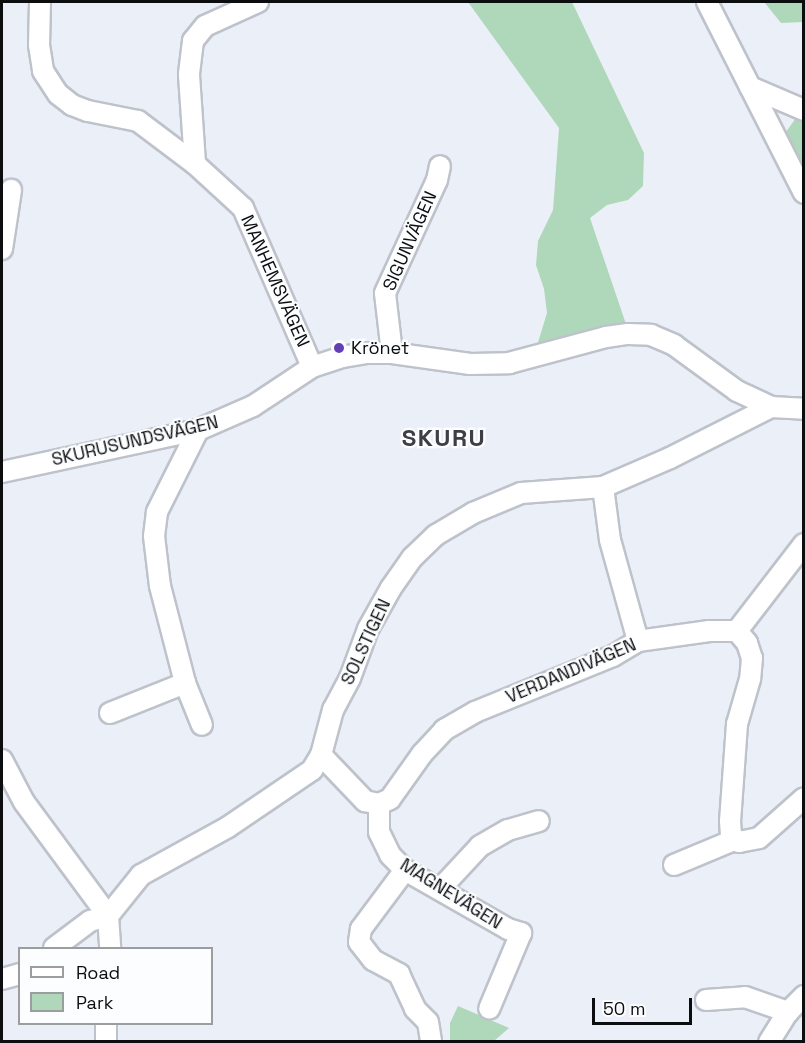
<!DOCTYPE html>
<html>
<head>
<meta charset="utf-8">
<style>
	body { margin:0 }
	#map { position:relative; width:805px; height:1043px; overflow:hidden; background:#ebf0f8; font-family:"Space Grotesk",sans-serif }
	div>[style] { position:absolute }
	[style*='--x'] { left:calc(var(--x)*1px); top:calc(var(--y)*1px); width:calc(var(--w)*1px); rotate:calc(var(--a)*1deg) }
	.green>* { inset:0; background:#aed8b9 }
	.roads { filter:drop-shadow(2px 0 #bec2cb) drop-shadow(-2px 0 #bec2cb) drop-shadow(0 2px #bec2cb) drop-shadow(0 -2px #bec2cb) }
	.minor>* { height:20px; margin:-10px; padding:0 10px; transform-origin:10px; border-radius:10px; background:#fff }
	.dots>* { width:16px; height:16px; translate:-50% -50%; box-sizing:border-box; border:3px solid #fcfdff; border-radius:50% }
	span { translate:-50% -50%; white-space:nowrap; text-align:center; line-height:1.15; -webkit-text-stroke:4.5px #fcfdff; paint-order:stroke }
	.street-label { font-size:18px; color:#0b0d0f }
	.poi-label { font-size:18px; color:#0b0d0f }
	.left { translate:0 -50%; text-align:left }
	.district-label { font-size:24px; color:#3c3f46; font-weight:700; letter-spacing:1.5px }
	.frame { position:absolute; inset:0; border:3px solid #0b0d0f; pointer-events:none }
	.legend { position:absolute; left:18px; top:947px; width:195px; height:78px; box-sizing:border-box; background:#fcfdff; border:2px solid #9c9d9f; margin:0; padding:8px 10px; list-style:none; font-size:18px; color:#0b0d0f }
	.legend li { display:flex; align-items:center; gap:12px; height:30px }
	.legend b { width:30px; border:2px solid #9c9d9f }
	.scale { position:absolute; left:592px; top:998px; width:100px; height:27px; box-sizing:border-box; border:3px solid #0b0d0f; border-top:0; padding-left:8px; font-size:18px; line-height:21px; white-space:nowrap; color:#0b0d0f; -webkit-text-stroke:4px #fcfdff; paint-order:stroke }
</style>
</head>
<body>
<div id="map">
	<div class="green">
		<i style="clip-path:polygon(468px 2px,572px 2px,644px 153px,643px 186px,628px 200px,607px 205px,590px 218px,627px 327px,536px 349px,547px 313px,544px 289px,536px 265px,538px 241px,553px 210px,559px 128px)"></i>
		<i style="clip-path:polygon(764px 2px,803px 2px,803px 22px,781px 23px)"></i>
		<i style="clip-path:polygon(798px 115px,803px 118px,803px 182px,781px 139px)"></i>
		<i style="clip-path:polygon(458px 1006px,509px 1028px,494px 1041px,450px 1042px,450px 1023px)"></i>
	</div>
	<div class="roads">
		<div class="minor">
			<i style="--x:40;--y:2;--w:43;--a:91.3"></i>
			<i style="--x:39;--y:45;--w:26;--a:81"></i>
			<i style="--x:43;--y:71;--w:27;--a:57"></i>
			<i style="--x:58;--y:94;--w:18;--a:38"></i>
			<i style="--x:72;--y:105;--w:17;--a:21"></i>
			<i style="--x:88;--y:111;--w:51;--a:11.3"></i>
			<i style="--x:138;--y:121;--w:71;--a:37"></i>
			<i style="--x:258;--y:2;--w:58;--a:155.6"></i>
			<i style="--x:205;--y:26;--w:19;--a:129"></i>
			<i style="--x:193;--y:41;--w:34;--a:97"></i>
			<i style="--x:189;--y:75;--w:89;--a:86.1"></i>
			<i style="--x:195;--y:164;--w:65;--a:42.5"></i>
			<i style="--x:243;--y:208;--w:173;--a:66.5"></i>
			<i style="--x:707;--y:2;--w:214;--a:63.1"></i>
			<i style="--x:750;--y:87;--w:59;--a:23.1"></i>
			<i style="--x:2;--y:249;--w:60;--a:-81.3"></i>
			<i style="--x:392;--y:353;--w:60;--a:-96.7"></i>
			<i style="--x:385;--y:293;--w:124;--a:-65.3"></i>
			<i style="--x:437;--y:180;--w:14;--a:-78"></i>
			<i style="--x:198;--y:430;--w:92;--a:116.6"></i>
			<i style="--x:157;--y:512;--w:24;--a:97"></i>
			<i style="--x:154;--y:536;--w:50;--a:83.2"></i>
			<i style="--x:160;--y:586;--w:100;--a:75.5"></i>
			<i style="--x:185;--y:683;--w:45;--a:68"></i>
			<i style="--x:2;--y:472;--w:200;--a:-12.1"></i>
			<i style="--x:198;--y:430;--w:60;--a:-23.6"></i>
			<i style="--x:253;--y:406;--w:71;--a:-33.5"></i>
			<i style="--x:312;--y:367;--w:32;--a:-18"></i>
			<i style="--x:342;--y:357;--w:24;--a:-9"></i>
			<i style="--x:366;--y:353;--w:26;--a:0"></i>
			<i style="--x:392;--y:353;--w:79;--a:8"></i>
			<i style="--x:470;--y:364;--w:39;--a:-1"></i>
			<i style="--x:509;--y:363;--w:100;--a:-15"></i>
			<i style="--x:606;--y:337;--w:22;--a:-8"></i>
			<i style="--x:628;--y:334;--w:23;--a:2"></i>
			<i style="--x:651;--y:335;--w:25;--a:23"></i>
			<i style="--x:674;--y:345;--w:78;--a:36.1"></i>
			<i style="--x:737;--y:391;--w:38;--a:25"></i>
			<i style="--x:771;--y:407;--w:33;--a:3"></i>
			<i style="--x:603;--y:487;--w:53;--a:82.5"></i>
			<i style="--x:610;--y:540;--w:105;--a:74.5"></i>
			<i style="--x:737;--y:631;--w:110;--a:-52.4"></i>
			<i style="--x:110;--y:713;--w:81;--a:-21.8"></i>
			<i style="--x:321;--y:755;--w:64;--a:46.3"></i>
			<i style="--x:365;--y:801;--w:14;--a:12"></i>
			<i style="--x:379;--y:804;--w:12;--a:-24"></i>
			<i style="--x:390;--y:799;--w:55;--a:-54.6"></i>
			<i style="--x:422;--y:754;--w:33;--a:-47"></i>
			<i style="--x:444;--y:730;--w:36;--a:-30"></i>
			<i style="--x:475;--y:712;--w:149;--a:-22.1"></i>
			<i style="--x:613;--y:656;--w:29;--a:-31"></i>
			<i style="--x:638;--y:641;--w:72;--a:-8"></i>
			<i style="--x:709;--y:631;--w:28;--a:0"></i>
			<i style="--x:737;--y:631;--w:16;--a:50"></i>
			<i style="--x:747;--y:643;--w:16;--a:72"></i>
			<i style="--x:752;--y:658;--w:21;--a:95"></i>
			<i style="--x:750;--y:679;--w:47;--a:106.1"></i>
			<i style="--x:737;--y:724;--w:97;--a:94.1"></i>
			<i style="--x:730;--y:821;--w:15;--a:86"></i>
			<i style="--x:731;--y:836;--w:10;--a:37"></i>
			<i style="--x:739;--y:842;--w:20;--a:-11"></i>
			<i style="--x:759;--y:838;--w:60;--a:-41.6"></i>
			<i style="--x:2;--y:760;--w:47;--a:62.4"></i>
			<i style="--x:24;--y:802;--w:142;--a:53.6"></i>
			<i style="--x:108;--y:916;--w:32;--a:86"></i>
			<i style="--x:379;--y:804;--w:28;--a:90"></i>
			<i style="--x:379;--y:832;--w:25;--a:64"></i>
			<i style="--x:390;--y:855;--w:21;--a:45"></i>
			<i style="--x:405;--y:870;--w:119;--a:29.8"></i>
			<i style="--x:508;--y:929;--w:14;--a:17"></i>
			<i style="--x:521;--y:933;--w:82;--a:112.8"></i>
			<i style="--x:674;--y:865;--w:65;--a:-22.6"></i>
			<i style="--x:405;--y:870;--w:74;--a:126.7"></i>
			<i style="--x:361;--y:929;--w:13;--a:99"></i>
			<i style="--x:359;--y:942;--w:23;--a:52"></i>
			<i style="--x:373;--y:960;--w:30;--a:28"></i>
			<i style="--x:399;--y:974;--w:38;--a:65"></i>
			<i style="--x:415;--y:1009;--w:18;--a:45"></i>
			<i style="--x:428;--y:1022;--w:20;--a:81"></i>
			<i style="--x:441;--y:888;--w:57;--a:-47.1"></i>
			<i style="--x:480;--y:846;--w:32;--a:-30"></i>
			<i style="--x:508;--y:830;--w:32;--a:-16"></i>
			<i style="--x:54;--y:948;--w:45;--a:-36.9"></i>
			<i style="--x:90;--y:921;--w:19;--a:-16"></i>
			<i style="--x:108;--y:916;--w:53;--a:-51.2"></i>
			<i style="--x:141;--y:875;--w:99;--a:-28.9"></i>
			<i style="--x:228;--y:827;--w:102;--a:-34.2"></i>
			<i style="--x:312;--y:770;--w:17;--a:-59"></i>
			<i style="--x:321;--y:755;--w:47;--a:-75.1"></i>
			<i style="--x:333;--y:710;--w:36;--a:-62"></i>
			<i style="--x:350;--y:678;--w:52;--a:-69.8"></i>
			<i style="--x:368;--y:629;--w:47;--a:-60.7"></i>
			<i style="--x:391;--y:588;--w:37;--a:-55"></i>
			<i style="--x:412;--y:558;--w:33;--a:-44"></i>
			<i style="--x:436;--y:535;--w:43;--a:-30.7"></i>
			<i style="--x:473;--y:513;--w:52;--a:-22.6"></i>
			<i style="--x:521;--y:493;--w:82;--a:-4.2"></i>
			<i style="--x:603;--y:487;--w:73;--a:-23.4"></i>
			<i style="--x:670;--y:458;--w:113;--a:-26.8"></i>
			<i style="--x:2;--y:979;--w:19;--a:-16"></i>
			<i style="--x:706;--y:1000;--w:39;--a:-4"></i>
			<i style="--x:745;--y:997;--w:46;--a:19.2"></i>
			<i style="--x:106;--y:1024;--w:18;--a:90"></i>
			<i style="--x:769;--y:1042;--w:36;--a:-58"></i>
			<i style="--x:788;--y:1012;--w:23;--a:-45"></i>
		</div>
	</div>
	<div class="dots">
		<i style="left:339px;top:348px;background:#633eb6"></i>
	</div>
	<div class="street-label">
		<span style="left:410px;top:241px;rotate:-66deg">SIGUNVÄGEN</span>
		<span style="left:275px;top:281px;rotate:66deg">MANHEMSVÄGEN</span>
		<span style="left:135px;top:441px;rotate:-13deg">SKURUSUNDSVÄGEN</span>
		<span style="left:366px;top:642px;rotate:-65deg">SOLSTIGEN</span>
		<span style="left:571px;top:671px;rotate:-23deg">VERDANDIVÄGEN</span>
		<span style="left:451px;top:894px;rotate:32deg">MAGNEVÄGEN</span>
	</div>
	<div class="poi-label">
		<span class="left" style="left:351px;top:348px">Krönet</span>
	</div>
	<div class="district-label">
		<span style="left:444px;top:438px">SKURU</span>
	</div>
	<div class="frame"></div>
	<ul class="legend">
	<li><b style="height:8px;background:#fff"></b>Road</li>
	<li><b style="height:16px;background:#aed8b9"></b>Park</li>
	</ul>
	<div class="scale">50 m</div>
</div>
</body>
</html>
